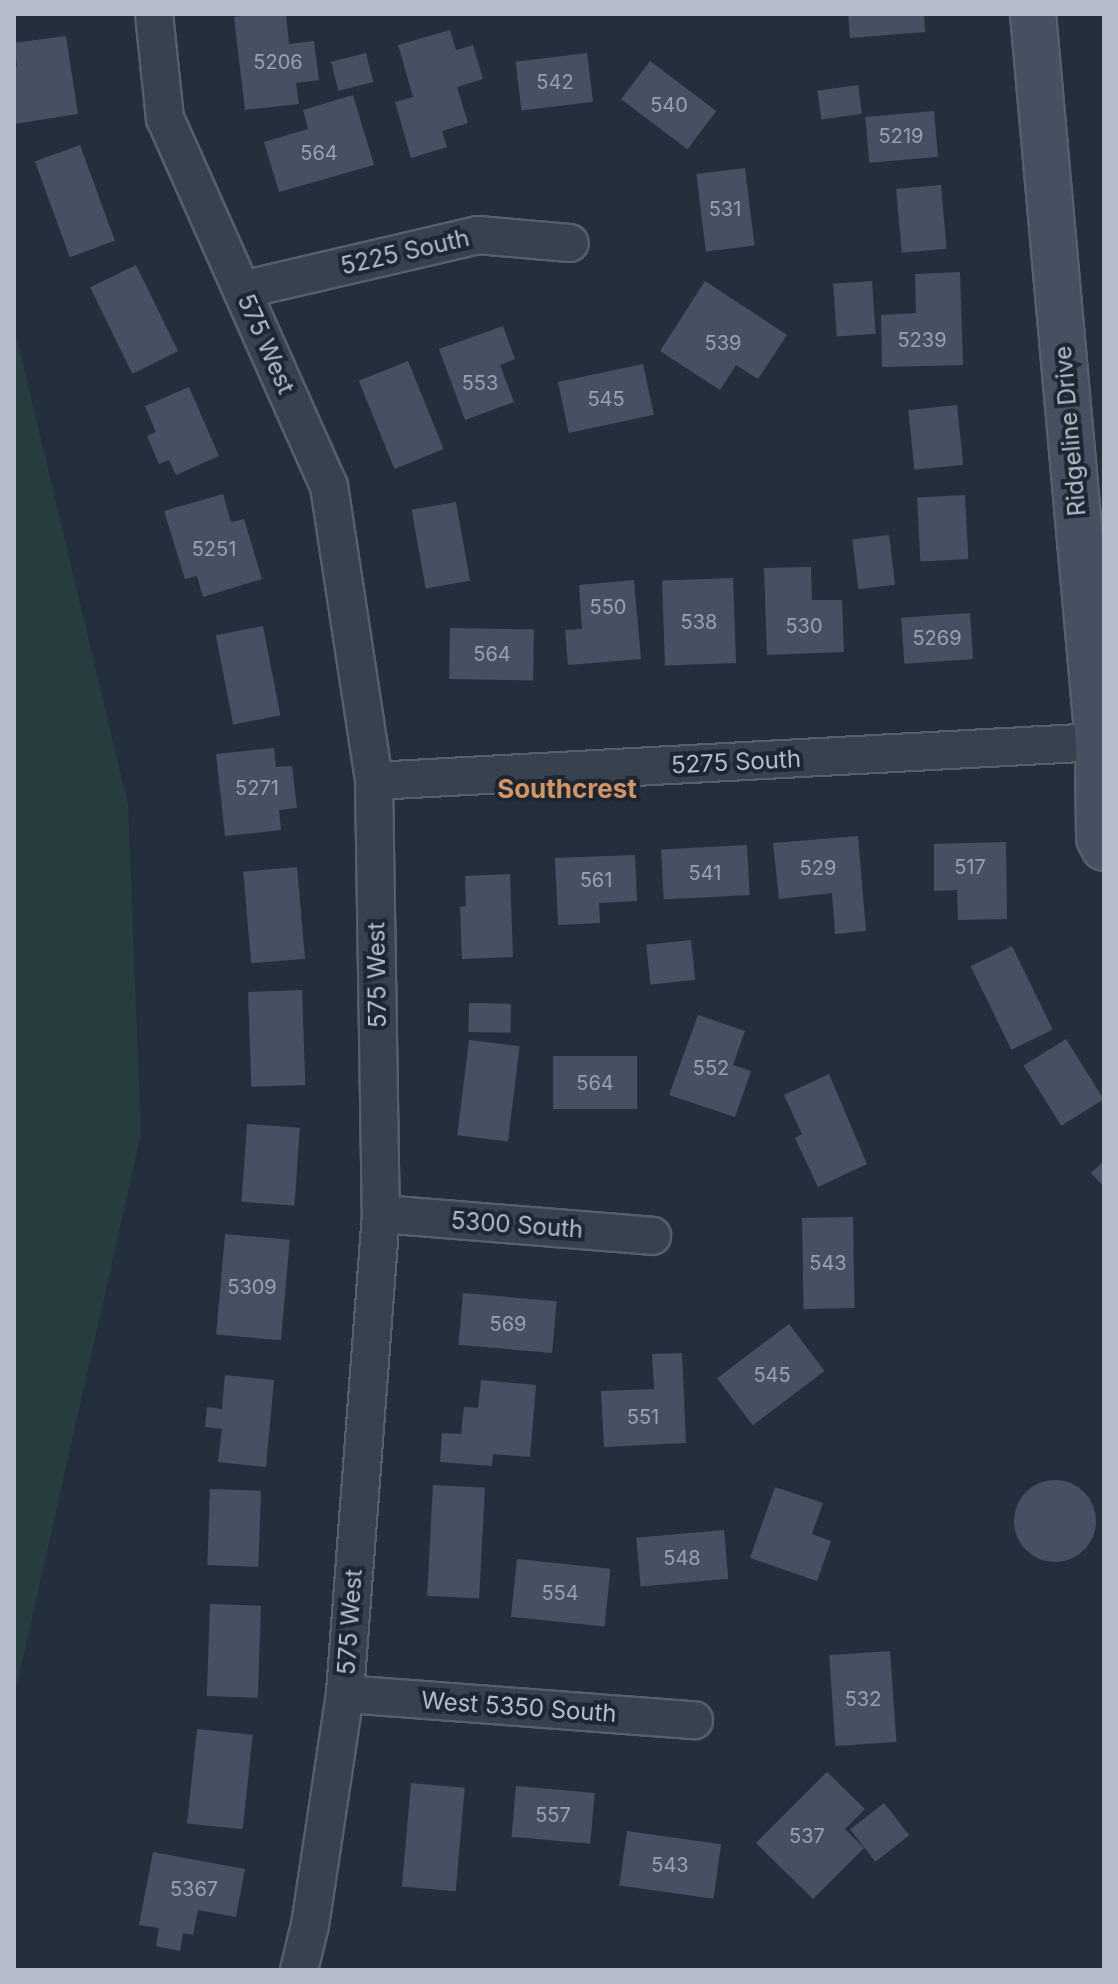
<!DOCTYPE html>
<html>
<head>
<meta charset="utf-8">
<style>
	body { margin:0 }
	#map { position:relative; width:1118px; height:1984px; overflow:hidden; background:#242f3e; font-family:Inter,sans-serif }
	div>[style] { position:absolute }
	[style*='--x'] { left:calc(var(--x)*1px); top:calc(var(--y)*1px); width:calc(var(--w)*1px); rotate:calc(var(--a)*1deg) }
	.green>* { inset:0; background:#263c3f }
	.building>* { inset:0; background:#455162; transform-origin:0 0 }
	.round { border-radius:50% }
	.roads { filter:drop-shadow(2px 0 #565f6c) drop-shadow(-2px 0 #565f6c) drop-shadow(0 2px #565f6c) drop-shadow(0 -2px #565f6c) }
	.street>* { height:36px; margin:-18px; padding:0 18px; transform-origin:18px; border-radius:18px; background:#38414e }
	.secondary>* { height:44px; margin:-22px; padding:0 22px; transform-origin:22px; border-radius:22px; background:#465061 }
	span { translate:-50% -50%; white-space:nowrap; text-align:center; line-height:1.15; -webkit-text-stroke:8px #1d2633; paint-order:stroke }
	.number-label { font-size:20px; color:#98a1af }
	.number-label span { -webkit-text-stroke-width:0 }
	.street-label { font-size:24px; color:#b4bcc9 }
	.neighbourhood-label { font-size:26px; color:#d59563; font-weight:700 }
	.frame { position:absolute; inset:0; border:16px solid #b4bcc9; pointer-events:none }
</style>
</head>
<body>
<div id="map">
	<div class="green">
		<i style="clip-path:polygon(14px 326px,128px 805px,141px 1134px,14px 1698px)"></i>
	</div>
	<div class="building">
		<i style="clip-path:polygon(256px 14px,286px 14px,289px 44px,314px 41px,319px 80px,296px 83px,299px 104px,245px 110px,234px 17px)"></i>
		<i style="clip-path:polygon(848px 14px,924px 14px,925px 32px,850px 38px)"></i>
		<i style="clip-path:polygon(450px 30px,456px 50px,473px 45px,483px 79px,457px 87px,468px 123px,442px 131px,447px 147px,411px 158px,395px 102px,413px 97px,398px 45px)"></i>
		<i style="clip-path:polygon(66px 36px,78px 114px,14px 124px,14px 67px,17px 66px,14px 43px)"></i>
		<i style="left:366px;top:53px;width:30px;height:36px;rotate:76deg"></i>
		<i style="left:587px;top:53px;width:49px;height:72px;rotate:83deg"></i>
		<i style="left:650px;top:61px;width:83px;height:48px;rotate:37deg"></i>
		<i style="left:858px;top:85px;width:29px;height:41px;rotate:82deg"></i>
		<i style="clip-path:polygon(353px 95px,374px 165px,279px 192px,264px 142px,308px 129px,303px 110px)"></i>
		<i style="left:934px;top:111px;width:46px;height:69px;rotate:85deg"></i>
		<i style="left:80px;top:145px;width:102px;height:48px;rotate:70deg"></i>
		<i style="left:745px;top:168px;width:78px;height:49px;rotate:83deg"></i>
		<i style="left:941px;top:185px;width:64px;height:45px;rotate:85deg"></i>
		<i style="left:136px;top:265px;width:96px;height:51px;rotate:64deg"></i>
		<i style="clip-path:polygon(960px 272px,963px 365px,882px 367px,881px 315px,916px 313px,915px 274px)"></i>
		<i style="clip-path:polygon(705px 281px,787px 335px,758px 379px,736px 365px,720px 390px,660px 351px)"></i>
		<i style="left:872px;top:281px;width:53px;height:39px;rotate:86deg"></i>
		<i style="clip-path:polygon(503px 326px,515px 359px,500px 365px,514px 402px,465px 420px,439px 349px)"></i>
		<i style="left:408px;top:361px;width:95px;height:53px;rotate:68deg"></i>
		<i style="left:643px;top:364px;width:52px;height:87px;rotate:78deg"></i>
		<i style="clip-path:polygon(189px 387px,219px 456px,176px 475px,169px 460px,159px 464px,147px 436px,156px 432px,145px 406px)"></i>
		<i style="left:957px;top:405px;width:60px;height:49px;rotate:84deg"></i>
		<i style="clip-path:polygon(223px 494px,231px 522px,244px 519px,262px 579px,203px 597px,197px 576px,185px 579px,164px 511px)"></i>
		<i style="left:965px;top:495px;width:64px;height:48px;rotate:87deg"></i>
		<i style="left:456px;top:502px;width:80px;height:45px;rotate:80deg"></i>
		<i style="left:889px;top:535px;width:50px;height:37px;rotate:83deg"></i>
		<i style="clip-path:polygon(811px 567px,812px 600px,842px 600px,844px 652px,767px 655px,764px 568px)"></i>
		<i style="left:733px;top:578px;width:85px;height:71px;rotate:88deg"></i>
		<i style="clip-path:polygon(634px 580px,641px 659px,568px 665px,565px 630px,582px 629px,579px 585px)"></i>
		<i style="left:970px;top:613px;width:46px;height:69px;rotate:86deg"></i>
		<i style="left:263px;top:626px;width:91px;height:48px;rotate:79deg"></i>
		<i style="left:450px;top:628px;width:84px;height:51px;rotate:1deg"></i>
		<i style="clip-path:polygon(274px 748px,276px 767px,292px 766px,297px 808px,279px 810px,281px 830px,225px 836px,216px 754px)"></i>
		<i style="clip-path:polygon(858px 836px,866px 931px,835px 934px,832px 893px,779px 899px,773px 843px)"></i>
		<i style="clip-path:polygon(1006px 842px,1007px 919px,958px 920px,957px 890px,934px 891px,934px 844px)"></i>
		<i style="left:747px;top:845px;width:50px;height:86px;rotate:87deg"></i>
		<i style="clip-path:polygon(635px 855px,637px 901px,599px 903px,600px 923px,558px 925px,555px 858px)"></i>
		<i style="left:297px;top:867px;width:92px;height:54px;rotate:85deg"></i>
		<i style="clip-path:polygon(510px 874px,513px 957px,462px 959px,460px 907px,466px 906px,465px 876px)"></i>
		<i style="left:691px;top:940px;width:40px;height:45px;rotate:84deg"></i>
		<i style="left:1012px;top:946px;width:93px;height:46px;rotate:64deg"></i>
		<i style="left:302px;top:990px;width:95px;height:54px;rotate:88deg"></i>
		<i style="left:469px;top:1003px;width:42px;height:29px;rotate:1deg"></i>
		<i style="clip-path:polygon(698px 1015px,745px 1031px,733px 1065px,751px 1071px,735px 1117px,669px 1095px)"></i>
		<i style="left:1066px;top:1039px;width:71px;height:50px;rotate:58deg"></i>
		<i style="left:469px;top:1040px;width:51px;height:96px;rotate:7deg"></i>
		<i style="left:637px;top:1056px;width:53px;height:84px;rotate:90deg"></i>
		<i style="clip-path:polygon(829px 1074px,867px 1164px,818px 1187px,795px 1138px,802px 1134px,784px 1095px)"></i>
		<i style="left:247px;top:1124px;width:53px;height:78px;rotate:4deg"></i>
		<i style="clip-path:polygon(1104px 1161px,1104px 1187px,1091px 1173px)"></i>
		<i style="left:853px;top:1217px;width:91px;height:51px;rotate:89deg"></i>
		<i style="left:225px;top:1234px;width:65px;height:101px;rotate:5deg"></i>
		<i style="left:463px;top:1293px;width:94px;height:52px;rotate:5deg"></i>
		<i style="left:789px;top:1324px;width:59px;height:90px;rotate:53deg"></i>
		<i style="clip-path:polygon(682px 1353px,686px 1443px,604px 1447px,601px 1391px,654px 1389px,652px 1354px)"></i>
		<i style="clip-path:polygon(225px 1375px,274px 1380px,266px 1467px,218px 1462px,222px 1429px,205px 1427px,207px 1407px,222px 1409px)"></i>
		<i style="clip-path:polygon(481px 1380px,536px 1385px,530px 1457px,493px 1454px,492px 1466px,440px 1462px,442px 1433px,461px 1434px,464px 1407px,478px 1408px)"></i>
		<i class="round" style="left:1014px;top:1480px;width:82px;height:82px"></i>
		<i style="left:433px;top:1485px;width:52px;height:111px;rotate:3deg"></i>
		<i style="clip-path:polygon(775px 1487px,823px 1503px,812px 1534px,831px 1541px,817px 1581px,750px 1558px)"></i>
		<i style="left:210px;top:1489px;width:51px;height:76px;rotate:2deg"></i>
		<i style="left:724px;top:1530px;width:49px;height:88px;rotate:85deg"></i>
		<i style="left:517px;top:1559px;width:94px;height:58px;rotate:6deg"></i>
		<i style="left:210px;top:1604px;width:51px;height:92px;rotate:2deg"></i>
		<i style="left:890px;top:1651px;width:91px;height:61px;rotate:86deg"></i>
		<i style="left:197px;top:1729px;width:56px;height:95px;rotate:6deg"></i>
		<i style="clip-path:polygon(827px 1772px,865px 1809px,845px 1829px,864px 1848px,813px 1899px,756px 1843px)"></i>
		<i style="left:411px;top:1783px;width:54px;height:104px;rotate:5deg"></i>
		<i style="left:516px;top:1786px;width:79px;height:51px;rotate:5deg"></i>
		<i style="left:884px;top:1803px;width:41px;height:43px;rotate:52deg"></i>
		<i style="left:627px;top:1831px;width:95px;height:55px;rotate:8deg"></i>
		<i style="clip-path:polygon(153px 1852px,245px 1869px,236px 1917px,198px 1910px,193px 1935px,183px 1933px,180px 1951px,156px 1946px,159px 1928px,139px 1925px)"></i>
	</div>
	<div class="roads">
		<div class="street">
			<i style="--x:154;--y:14;--w:105;--a:84"></i>
			<i style="--x:165;--y:118;--w:403;--a:66"></i>
			<i style="--x:329;--y:486;--w:298;--a:81.3"></i>
			<i style="--x:374;--y:781;--w:433;--a:89.1"></i>
			<i style="--x:381;--y:1214;--w:481;--a:94.3"></i>
			<i style="--x:345;--y:1694;--w:234;--a:98.6"></i>
			<i style="--x:310;--y:1925;--w:46;--a:103.7"></i>
			<i style="--x:242;--y:290;--w:242;--a:-13.1"></i>
			<i style="--x:478;--y:235;--w:92;--a:5"></i>
			<i style="--x:374;--y:781;--w:725;--a:-3.08"></i>
			<i style="--x:381;--y:1214;--w:272;--a:4.6"></i>
			<i style="--x:345;--y:1694;--w:350;--a:4.3"></i>
		</div>
		<div class="secondary">
			<i style="--x:1033;--y:14;--w:731;--a:84.9"></i>
			<i style="--x:1098;--y:742;--w:96;--a:89.4"></i>
			<i style="--x:1099;--y:838;--w:11;--a:63"></i>
		</div>
	</div>
	<div class="number-label">
		<span style="left:278px;top:62px">5206</span>
		<span style="left:555px;top:82px">542</span>
		<span style="left:669px;top:105px">540</span>
		<span style="left:901px;top:136px">5219</span>
		<span style="left:319px;top:153px">564</span>
		<span style="left:725px;top:209px">531</span>
		<span style="left:922px;top:340px">5239</span>
		<span style="left:723px;top:343px">539</span>
		<span style="left:480px;top:383px">553</span>
		<span style="left:606px;top:399px">545</span>
		<span style="left:214px;top:549px">5251</span>
		<span style="left:608px;top:607px">550</span>
		<span style="left:699px;top:622px">538</span>
		<span style="left:804px;top:626px">530</span>
		<span style="left:937px;top:638px">5269</span>
		<span style="left:492px;top:654px">564</span>
		<span style="left:257px;top:788px">5271</span>
		<span style="left:970px;top:867px">517</span>
		<span style="left:818px;top:868px">529</span>
		<span style="left:705px;top:873px">541</span>
		<span style="left:596px;top:880px">561</span>
		<span style="left:711px;top:1068px">552</span>
		<span style="left:595px;top:1083px">564</span>
		<span style="left:828px;top:1263px">543</span>
		<span style="left:252px;top:1287px">5309</span>
		<span style="left:508px;top:1324px">569</span>
		<span style="left:772px;top:1375px">545</span>
		<span style="left:643px;top:1417px">551</span>
		<span style="left:682px;top:1558px">548</span>
		<span style="left:560px;top:1593px">554</span>
		<span style="left:863px;top:1699px">532</span>
		<span style="left:553px;top:1815px">557</span>
		<span style="left:807px;top:1836px">537</span>
		<span style="left:670px;top:1865px">543</span>
		<span style="left:194px;top:1889px">5367</span>
	</div>
	<div class="street-label">
		<span style="left:405px;top:252px;rotate:-13deg">5225 South</span>
		<span style="left:266px;top:344px;rotate:66deg">575 West</span>
		<span style="left:1070px;top:431px;rotate:-95deg">Ridgeline Drive</span>
		<span style="left:736px;top:762px;rotate:-3deg">5275 South</span>
		<span style="left:377px;top:975px;rotate:-91deg">575 West</span>
		<span style="left:517px;top:1225px;rotate:4deg">5300 South</span>
		<span style="left:350px;top:1622px;rotate:-86deg">575 West</span>
		<span style="left:519px;top:1707px;rotate:4deg">West 5350 South</span>
	</div>
	<div class="neighbourhood-label">
		<span style="left:567px;top:789px">Southcrest</span>
	</div>
	<div class="frame"></div>
</div>
</body>
</html>
